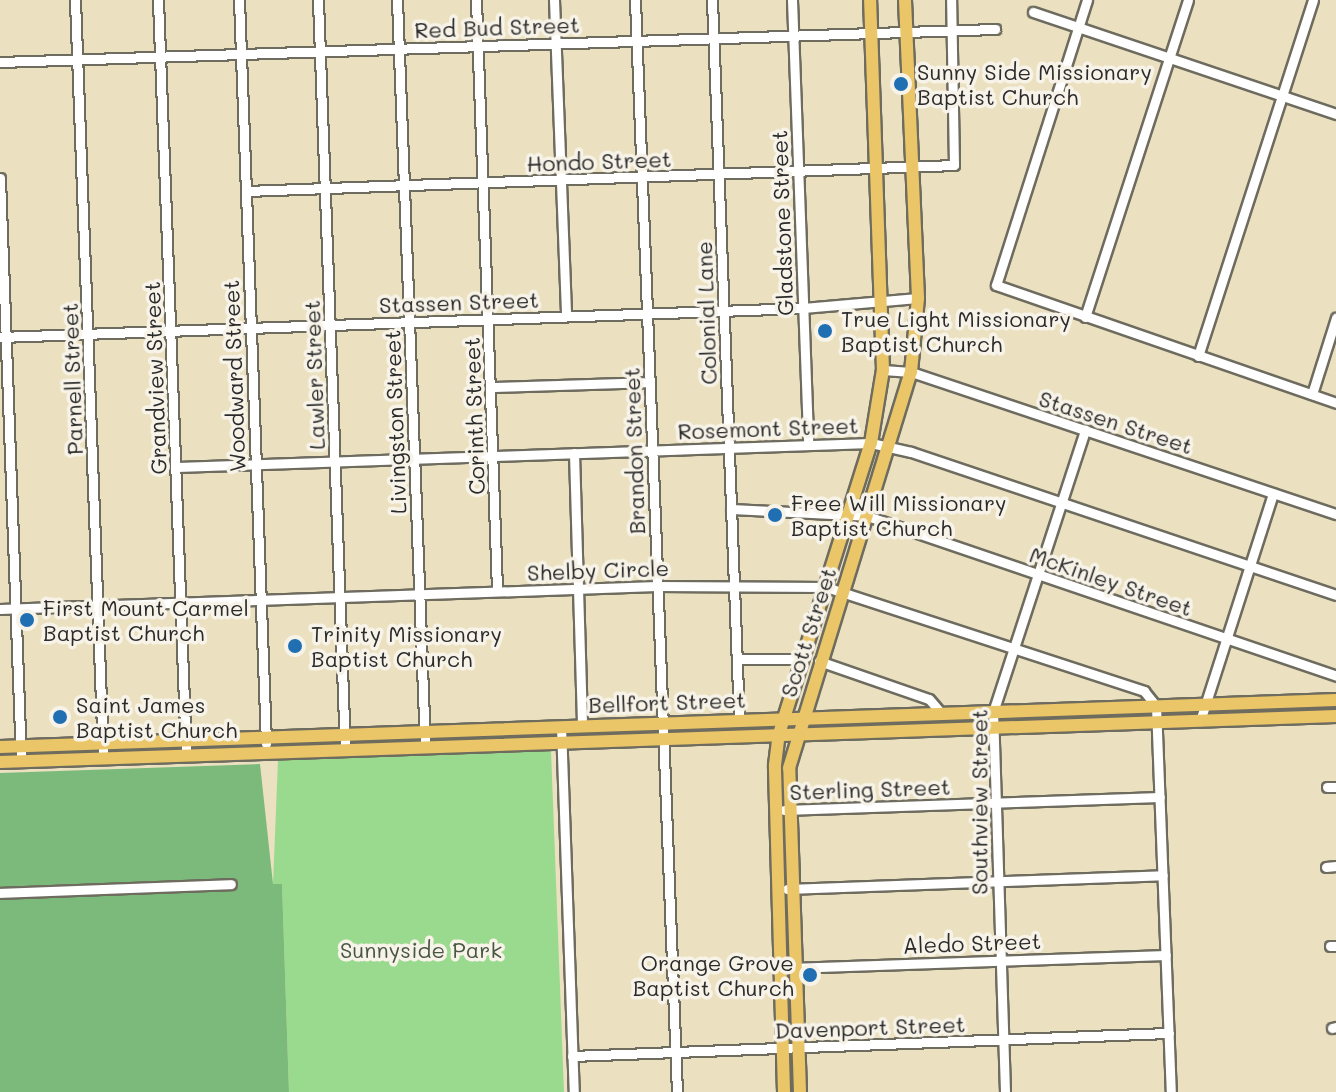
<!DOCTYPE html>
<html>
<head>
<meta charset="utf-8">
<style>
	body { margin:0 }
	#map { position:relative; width:1336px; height:1092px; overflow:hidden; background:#ebe1c0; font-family:Mali,sans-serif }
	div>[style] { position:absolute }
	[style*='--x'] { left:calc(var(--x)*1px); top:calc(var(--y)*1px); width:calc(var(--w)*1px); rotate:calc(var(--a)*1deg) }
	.green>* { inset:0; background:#9ada8f }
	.forest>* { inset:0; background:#7bba7a }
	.roads { filter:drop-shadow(2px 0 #6e6b5f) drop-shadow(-2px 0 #6e6b5f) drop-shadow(0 2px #6e6b5f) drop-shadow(0 -2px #6e6b5f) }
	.minor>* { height:9px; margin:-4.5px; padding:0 4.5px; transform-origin:4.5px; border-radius:4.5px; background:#fff }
	.major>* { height:12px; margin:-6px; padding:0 6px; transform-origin:6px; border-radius:6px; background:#eac669 }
	.dots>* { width:22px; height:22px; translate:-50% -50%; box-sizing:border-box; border:4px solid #f7f3e8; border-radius:50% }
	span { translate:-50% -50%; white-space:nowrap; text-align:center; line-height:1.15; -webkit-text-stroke:7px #f7f3e8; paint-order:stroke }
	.street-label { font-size:22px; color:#2b2b2b }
	.poi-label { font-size:22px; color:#2b2b2b }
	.left { translate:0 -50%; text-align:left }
	.right { translate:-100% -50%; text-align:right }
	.park-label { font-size:22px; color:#475744 }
</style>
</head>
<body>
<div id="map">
	<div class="green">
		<i style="clip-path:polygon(551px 750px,564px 1092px,289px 1092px,282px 885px,273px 884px,278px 760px)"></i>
	</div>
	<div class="forest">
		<i style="clip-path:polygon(260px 764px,273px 884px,282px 884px,289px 1092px,0 1092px,0 773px)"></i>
	</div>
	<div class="roads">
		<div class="minor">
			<i style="--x:75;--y:0;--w:758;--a:87.88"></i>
			<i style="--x:158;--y:0;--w:756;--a:87.88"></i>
			<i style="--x:239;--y:0;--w:744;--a:87.92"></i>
			<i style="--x:318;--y:0;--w:749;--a:87.94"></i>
			<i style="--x:397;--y:0;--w:748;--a:87.85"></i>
			<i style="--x:476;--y:0;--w:591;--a:87.96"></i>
			<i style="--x:554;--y:0;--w:316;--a:87.8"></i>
			<i style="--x:635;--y:0;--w:1093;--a:87.8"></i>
			<i style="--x:712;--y:0;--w:721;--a:87.85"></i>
			<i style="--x:792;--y:0;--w:445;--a:87.9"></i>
			<i style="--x:1087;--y:0;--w:299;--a:107.7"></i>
			<i style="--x:996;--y:285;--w:360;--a:19.1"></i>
			<i style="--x:1033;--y:12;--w:320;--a:18.6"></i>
			<i style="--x:0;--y:62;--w:996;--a:-1.9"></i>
			<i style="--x:0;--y:178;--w:583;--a:87.94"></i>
			<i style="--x:246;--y:191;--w:708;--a:-2.1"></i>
			<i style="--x:954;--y:165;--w:165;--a:-91"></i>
			<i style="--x:1085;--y:317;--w:333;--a:-72"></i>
			<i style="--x:0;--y:337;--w:804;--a:-2.07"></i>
			<i style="--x:803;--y:308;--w:115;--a:-5"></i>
			<i style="--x:1198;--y:356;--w:374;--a:-72.1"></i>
			<i style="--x:883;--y:370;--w:28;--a:4"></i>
			<i style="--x:911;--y:372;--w:448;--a:18.5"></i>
			<i style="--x:491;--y:387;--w:158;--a:-1.8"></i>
			<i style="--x:1312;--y:394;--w:80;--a:-72.5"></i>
			<i style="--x:574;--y:453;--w:272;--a:88.3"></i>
			<i style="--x:177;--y:467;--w:694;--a:-1.98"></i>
			<i style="--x:871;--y:443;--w:41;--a:12.7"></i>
			<i style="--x:911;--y:452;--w:448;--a:18.6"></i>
			<i style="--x:731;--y:509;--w:136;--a:2.9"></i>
			<i style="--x:867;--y:516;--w:496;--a:18.8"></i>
			<i style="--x:0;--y:609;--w:657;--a:-2"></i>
			<i style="--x:657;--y:586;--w:169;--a:0.3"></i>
			<i style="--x:826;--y:587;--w:335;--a:18.1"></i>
			<i style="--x:1144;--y:691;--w:19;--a:51"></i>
			<i style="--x:1156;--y:706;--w:386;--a:87.8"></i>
			<i style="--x:737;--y:659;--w:66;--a:0"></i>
			<i style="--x:819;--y:661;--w:116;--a:19.1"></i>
			<i style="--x:929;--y:699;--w:18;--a:49"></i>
			<i style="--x:1200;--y:721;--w:239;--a:-72.2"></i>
			<i style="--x:561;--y:726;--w:366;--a:88"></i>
			<i style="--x:1327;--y:787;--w:9;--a:0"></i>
			<i style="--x:784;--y:810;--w:376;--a:-2"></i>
			<i style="--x:1326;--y:867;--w:10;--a:-6"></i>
			<i style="--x:787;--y:889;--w:376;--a:-2.1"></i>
			<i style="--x:0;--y:893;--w:231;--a:-2.2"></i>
			<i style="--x:1330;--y:946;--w:6;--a:0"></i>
			<i style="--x:790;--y:968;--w:376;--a:-2"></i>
			<i style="--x:1332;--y:1028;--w:4;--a:-14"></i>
			<i style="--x:572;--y:1056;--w:597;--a:-2.21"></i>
			<i style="--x:1005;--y:1092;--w:380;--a:-91.8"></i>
			<i style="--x:993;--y:712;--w:297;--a:-71.9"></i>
		</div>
		<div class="major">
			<i style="--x:0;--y:747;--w:1337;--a:-2.01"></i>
			<i style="--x:0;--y:762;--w:1337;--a:-1.97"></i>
			<i style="--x:784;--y:1092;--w:327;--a:-91.6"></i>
			<i style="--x:775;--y:765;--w:31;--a:-83"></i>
			<i style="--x:779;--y:734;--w:305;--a:-72.5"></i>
			<i style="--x:871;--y:443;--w:74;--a:-80.7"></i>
			<i style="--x:883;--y:370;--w:370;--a:-92"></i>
			<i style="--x:800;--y:1092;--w:324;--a:-91.9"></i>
			<i style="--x:789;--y:768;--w:414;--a:-72.9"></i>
			<i style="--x:911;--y:372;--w:74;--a:-84.6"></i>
			<i style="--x:918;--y:298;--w:298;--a:-92.5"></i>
		</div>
	</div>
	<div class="dots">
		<i style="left:901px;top:84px;background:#1f6fb2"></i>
		<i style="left:825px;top:331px;background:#1f6fb2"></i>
		<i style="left:775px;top:515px;background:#1f6fb2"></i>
		<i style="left:27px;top:620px;background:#1f6fb2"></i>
		<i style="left:295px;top:646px;background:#1f6fb2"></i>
		<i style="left:60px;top:717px;background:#1f6fb2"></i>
		<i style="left:810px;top:975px;background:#1f6fb2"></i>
	</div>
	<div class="street-label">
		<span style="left:497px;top:27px;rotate:-2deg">Red Bud Street</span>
		<span style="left:599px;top:161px;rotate:-2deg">Hondo Street</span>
		<span style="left:782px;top:223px;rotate:-92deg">Gladstone Street</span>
		<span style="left:459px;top:302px;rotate:-2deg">Stassen Street</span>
		<span style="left:706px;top:313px;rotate:-92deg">Colonial Lane</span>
		<span style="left:314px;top:375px;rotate:-92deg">Lawler Street</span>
		<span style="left:234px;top:376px;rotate:-92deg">Woodward Street</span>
		<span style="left:155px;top:378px;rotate:-92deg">Grandview Street</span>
		<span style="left:72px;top:379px;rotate:-92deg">Parnell Street</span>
		<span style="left:474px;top:416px;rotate:-92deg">Corinth Street</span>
		<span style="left:395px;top:422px;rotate:-92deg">Livingston Street</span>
		<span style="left:1116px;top:422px;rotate:18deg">Stassen Street</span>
		<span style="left:768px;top:428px;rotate:-2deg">Rosemont Street</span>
		<span style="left:634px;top:451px;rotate:-92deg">Brandon Street</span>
		<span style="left:598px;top:570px;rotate:-2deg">Shelby Circle</span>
		<span style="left:1111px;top:581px;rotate:19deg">McKinley Street</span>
		<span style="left:808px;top:632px;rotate:-72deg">Scott Street</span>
		<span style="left:667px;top:702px;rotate:-2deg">Bellfort Street</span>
		<span style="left:870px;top:789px;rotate:-2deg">Sterling Street</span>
		<span style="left:979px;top:802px;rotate:-90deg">Southview Street</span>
		<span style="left:972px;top:943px;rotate:-2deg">Aledo Street</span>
		<span style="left:870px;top:1027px;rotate:-2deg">Davenport Street</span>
	</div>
	<div class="poi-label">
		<span class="left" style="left:917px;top:84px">Sunny Side Missionary<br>Baptist Church</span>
		<span class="left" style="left:841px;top:331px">True Light Missionary<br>Baptist Church</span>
		<span class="left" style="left:791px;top:515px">Free Will Missionary<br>Baptist Church</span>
		<span class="left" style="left:43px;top:620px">First Mount Carmel<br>Baptist Church</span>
		<span class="left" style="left:311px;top:646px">Trinity Missionary<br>Baptist Church</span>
		<span class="left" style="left:76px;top:717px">Saint James<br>Baptist Church</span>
		<span class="right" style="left:794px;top:975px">Orange Grove<br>Baptist Church</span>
	</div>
	<div class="park-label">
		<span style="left:421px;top:950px">Sunnyside Park</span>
	</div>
</div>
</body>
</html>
